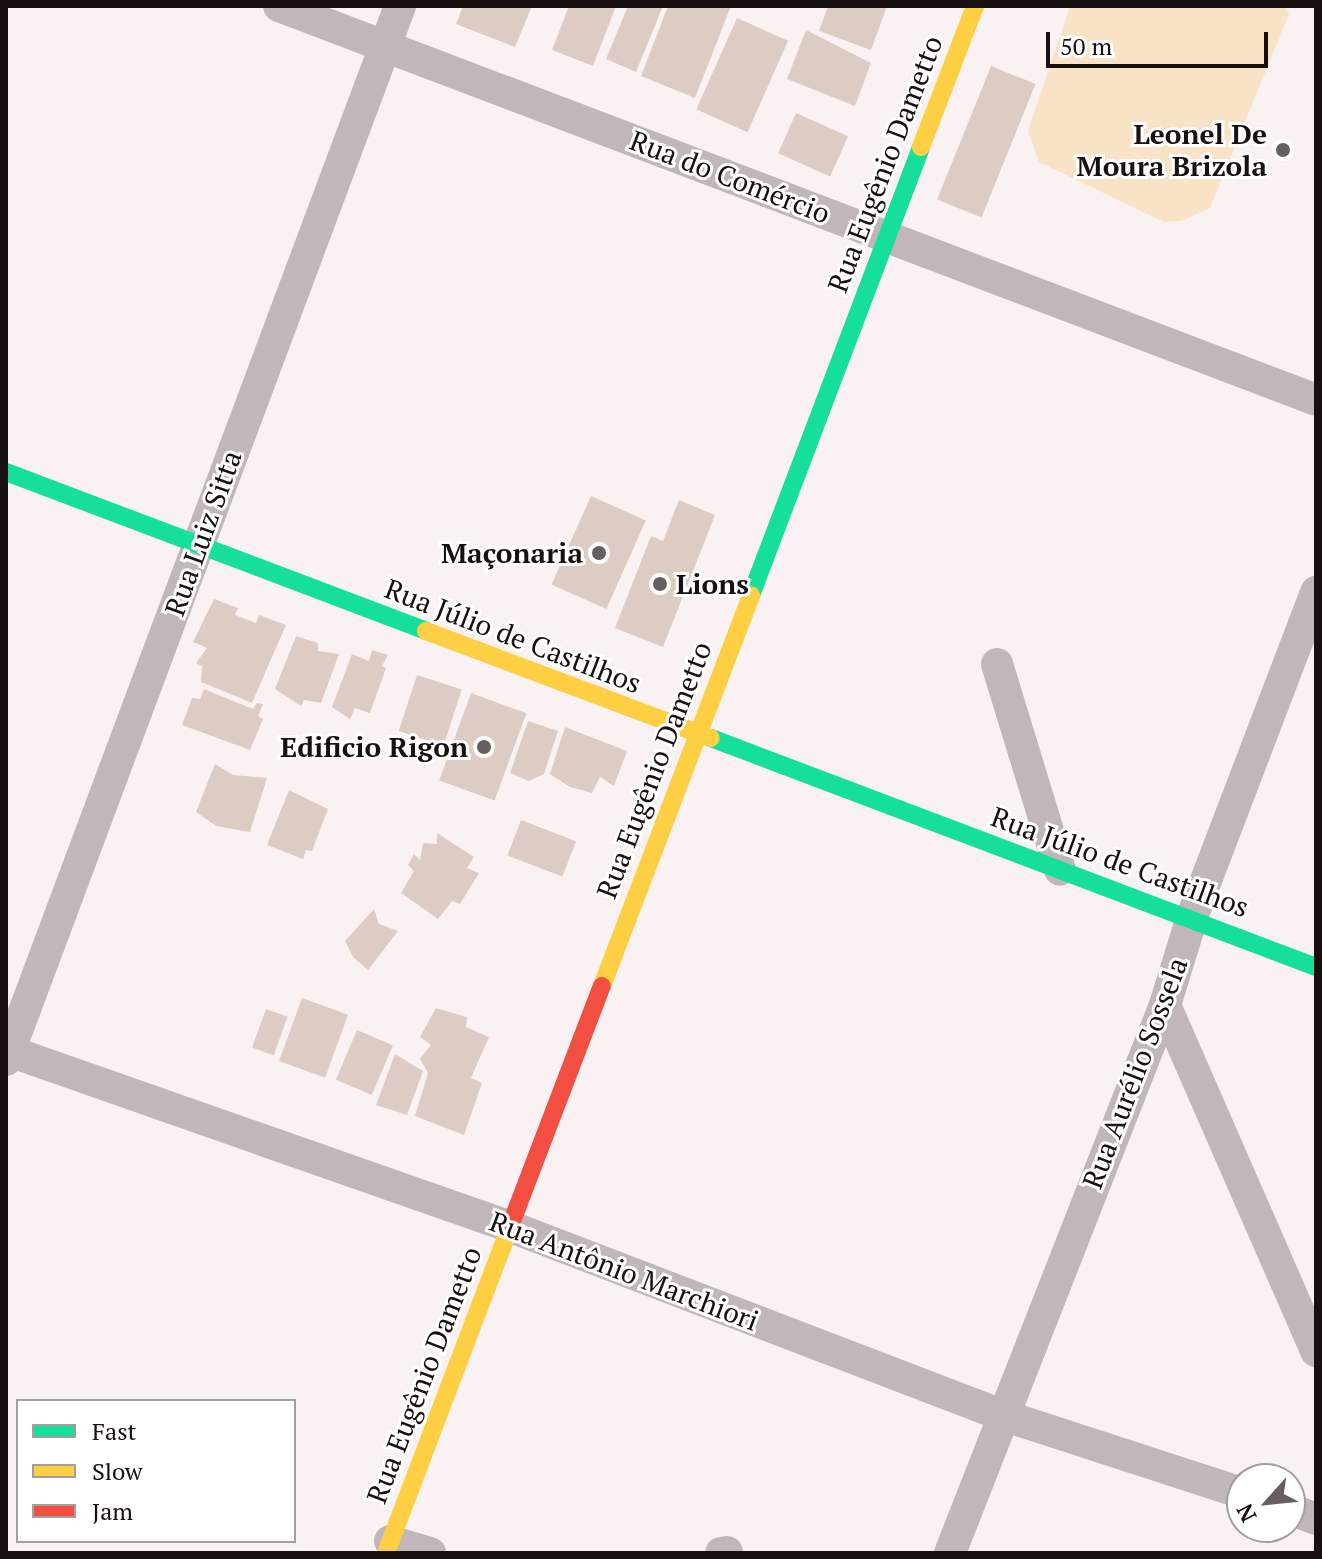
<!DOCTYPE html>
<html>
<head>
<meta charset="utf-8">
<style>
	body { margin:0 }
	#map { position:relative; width:1322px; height:1559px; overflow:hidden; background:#faf2f2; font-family:"PT Serif",serif }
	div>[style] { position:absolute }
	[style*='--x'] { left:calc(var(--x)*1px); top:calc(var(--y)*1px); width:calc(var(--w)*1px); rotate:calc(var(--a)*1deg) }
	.green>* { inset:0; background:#f9e3c7 }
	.building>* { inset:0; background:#ddccc4; transform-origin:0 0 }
	.street>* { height:32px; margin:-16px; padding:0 16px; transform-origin:16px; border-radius:16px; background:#c1b6ba }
	.fast>* { height:18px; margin:-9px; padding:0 9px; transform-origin:9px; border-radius:9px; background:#16e098 }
	.slow>* { height:18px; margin:-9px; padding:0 9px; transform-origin:9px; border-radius:9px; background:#ffcf43 }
	.jam>* { height:18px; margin:-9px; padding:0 9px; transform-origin:9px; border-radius:9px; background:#f24e42 }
	.dots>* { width:22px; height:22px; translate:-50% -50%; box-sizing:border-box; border:4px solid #fff; border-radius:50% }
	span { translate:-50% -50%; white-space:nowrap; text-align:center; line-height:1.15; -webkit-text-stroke:6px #fff; paint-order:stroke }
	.poi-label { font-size:28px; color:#181010; font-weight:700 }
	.right { translate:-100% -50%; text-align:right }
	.left { translate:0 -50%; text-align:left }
	.street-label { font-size:28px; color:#181010 }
	.frame { position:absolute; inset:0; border:8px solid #181010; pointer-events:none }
	.legend { position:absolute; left:16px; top:1399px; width:280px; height:144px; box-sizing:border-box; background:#fff; border:2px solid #a39f9f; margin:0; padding:10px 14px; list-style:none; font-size:24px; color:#181010 }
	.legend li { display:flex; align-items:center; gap:16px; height:40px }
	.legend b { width:40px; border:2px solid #a39f9f }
	.north { position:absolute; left:1226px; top:1463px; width:80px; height:80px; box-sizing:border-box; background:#fff; border:2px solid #a39f9f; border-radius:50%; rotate:243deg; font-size:22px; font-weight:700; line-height:32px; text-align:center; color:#181010 }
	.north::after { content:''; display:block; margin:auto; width:28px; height:36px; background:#675f5f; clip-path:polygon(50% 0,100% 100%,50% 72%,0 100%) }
	.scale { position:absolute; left:1046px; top:32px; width:222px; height:36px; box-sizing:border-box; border:4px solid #181010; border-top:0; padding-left:10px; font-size:24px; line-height:28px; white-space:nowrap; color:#181010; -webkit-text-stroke:6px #fff; paint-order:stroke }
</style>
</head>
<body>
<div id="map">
	<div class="green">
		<i style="clip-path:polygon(1070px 6px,1286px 6px,1289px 14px,1210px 208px,1181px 221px,1164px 222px,1039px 162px,1028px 131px)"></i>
	</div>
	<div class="building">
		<i style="clip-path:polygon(463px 6px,532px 6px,515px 47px,456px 24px)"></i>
		<i style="clip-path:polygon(569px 6px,616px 6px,593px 66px,552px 50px)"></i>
		<i style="clip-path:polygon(628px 6px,663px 6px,636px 72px,606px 59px)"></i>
		<i style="clip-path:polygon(668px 6px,731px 6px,695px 98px,641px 76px)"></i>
		<i style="clip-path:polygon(828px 6px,887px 6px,871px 50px,819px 31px)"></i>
		<i style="left:737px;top:18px;width:56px;height:100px;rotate:24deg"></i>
		<i style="clip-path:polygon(806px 30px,871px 63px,855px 106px,787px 79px)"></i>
		<i style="left:991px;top:66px;width:48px;height:144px;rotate:22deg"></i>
		<i style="left:796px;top:113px;width:57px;height:44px;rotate:24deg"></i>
		<i style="left:591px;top:496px;width:60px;height:97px;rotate:24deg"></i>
		<i style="clip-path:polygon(679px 500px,715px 515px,663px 647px,615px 628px,651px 536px,663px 541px)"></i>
		<i style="clip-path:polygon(214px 599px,238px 608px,235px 615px,256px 623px,259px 615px,286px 625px,252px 703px,201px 682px,202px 666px,196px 663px,207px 648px,193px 642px)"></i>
		<i style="clip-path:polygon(296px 636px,318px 643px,318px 651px,339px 654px,321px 703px,304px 700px,301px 706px,275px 689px)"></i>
		<i style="clip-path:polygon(372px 650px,388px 655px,382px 666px,386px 668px,370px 713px,355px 708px,350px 719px,332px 707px,352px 654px,369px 661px)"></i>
		<i style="left:417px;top:675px;width:47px;height:59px;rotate:18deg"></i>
		<i style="clip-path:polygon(204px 689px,253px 709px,257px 703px,263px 704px,258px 716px,263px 719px,250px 750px,182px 725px,192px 698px,200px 699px)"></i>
		<i style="left:471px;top:693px;width:59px;height:93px;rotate:20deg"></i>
		<i style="clip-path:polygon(528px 721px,558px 731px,544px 774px,529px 781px,510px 773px)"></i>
		<i style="clip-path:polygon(565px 727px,627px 751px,614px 786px,600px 777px,592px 793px,570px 787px,550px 774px)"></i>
		<i style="clip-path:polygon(215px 764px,233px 775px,267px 778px,250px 832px,216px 826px,196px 812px)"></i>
		<i style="clip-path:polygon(289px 790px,328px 809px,312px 851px,306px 850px,303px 859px,267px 845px)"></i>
		<i style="left:521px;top:820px;width:59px;height:38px;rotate:21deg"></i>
		<i style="clip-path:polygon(437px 833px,474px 857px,467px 868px,479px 873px,460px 904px,452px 901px,438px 919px,401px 893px,414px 871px,408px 865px,414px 854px,420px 860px,423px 843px,437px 844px)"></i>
		<i style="clip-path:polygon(374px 909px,379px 924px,398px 931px,368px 970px,353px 957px,345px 941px)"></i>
		<i style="left:302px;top:998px;width:49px;height:67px;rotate:20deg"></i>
		<i style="clip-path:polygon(436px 1008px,467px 1017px,466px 1027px,489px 1037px,471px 1078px,482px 1083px,464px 1135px,415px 1116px,428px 1073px,420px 1059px,431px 1045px,420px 1037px)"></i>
		<i style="left:266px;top:1009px;width:23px;height:41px;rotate:20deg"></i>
		<i style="left:357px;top:1030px;width:39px;height:54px;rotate:23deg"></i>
		<i style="clip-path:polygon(395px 1054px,423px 1071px,407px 1115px,376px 1105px)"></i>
	</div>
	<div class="street">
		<i style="--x:279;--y:6;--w:1109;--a:20.8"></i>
		<i style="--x:997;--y:664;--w:215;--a:73"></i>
		<i style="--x:1165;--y:1005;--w:378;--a:66.4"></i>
		<i style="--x:6;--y:1050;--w:535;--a:19.32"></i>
		<i style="--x:511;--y:1227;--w:526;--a:20.95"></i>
		<i style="--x:1002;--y:1415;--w:252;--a:18"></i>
		<i style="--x:6;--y:1060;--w:1125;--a:-69.5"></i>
		<i style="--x:1290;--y:1509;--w:28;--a:21"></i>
		<i style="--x:390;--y:1541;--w:42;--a:16.7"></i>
		<i style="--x:721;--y:1553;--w:6;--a:-9"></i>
		<i style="--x:950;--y:1553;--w:589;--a:-68.58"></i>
		<i style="--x:1165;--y:1005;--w:92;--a:-72.9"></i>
		<i style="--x:1192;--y:917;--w:348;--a:-69.1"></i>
	</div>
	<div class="fast">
		<i style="--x:6;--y:472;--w:449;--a:20.7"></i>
		<i style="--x:751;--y:595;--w:479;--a:-69.2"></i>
		<i style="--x:711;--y:738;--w:647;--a:20.73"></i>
	</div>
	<div class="slow">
		<i style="--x:921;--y:147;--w:151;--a:-69"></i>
		<i style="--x:426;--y:631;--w:304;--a:20.6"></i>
		<i style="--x:602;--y:986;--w:418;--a:-69.1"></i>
		<i style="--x:386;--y:1553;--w:347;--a:-69.2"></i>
	</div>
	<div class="jam">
		<i style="--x:509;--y:1229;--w:260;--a:-69.1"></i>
	</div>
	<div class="dots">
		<i style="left:1283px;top:150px;background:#675f5f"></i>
		<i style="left:599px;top:553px;background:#675f5f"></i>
		<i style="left:660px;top:584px;background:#675f5f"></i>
		<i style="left:484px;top:747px;background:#675f5f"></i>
	</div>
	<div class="poi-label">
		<span class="right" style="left:1267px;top:150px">Leonel De<br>Moura Brizola</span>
		<span class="right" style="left:583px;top:553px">Maçonaria</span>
		<span class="left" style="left:676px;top:584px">Lions</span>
		<span class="right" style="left:468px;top:747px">Edificio Rigon</span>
	</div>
	<div class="street-label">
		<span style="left:885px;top:164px;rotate:-69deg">Rua Eugênio Dametto</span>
		<span style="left:730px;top:177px;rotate:21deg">Rua do Comércio</span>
		<span style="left:203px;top:533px;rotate:-70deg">Rua Luiz Sitta</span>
		<span style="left:513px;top:636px;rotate:21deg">Rua Júlio de Castilhos</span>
		<span style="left:654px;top:770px;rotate:-69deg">Rua Eugênio Dametto</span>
		<span style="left:1120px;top:862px;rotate:20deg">Rua Júlio de Castilhos</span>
		<span style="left:1135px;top:1073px;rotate:-69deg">Rua Aurélio Sossela</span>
		<span style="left:624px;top:1271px;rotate:21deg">Rua Antônio Marchiori</span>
		<span style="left:424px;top:1375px;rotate:-69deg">Rua Eugênio Dametto</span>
	</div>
	<div class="frame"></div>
	<ul class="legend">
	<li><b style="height:10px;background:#16e098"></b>Fast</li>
	<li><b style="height:10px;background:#ffcf43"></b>Slow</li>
	<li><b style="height:10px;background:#f24e42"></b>Jam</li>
	</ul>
	<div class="north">N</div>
	<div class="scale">50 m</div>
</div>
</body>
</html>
